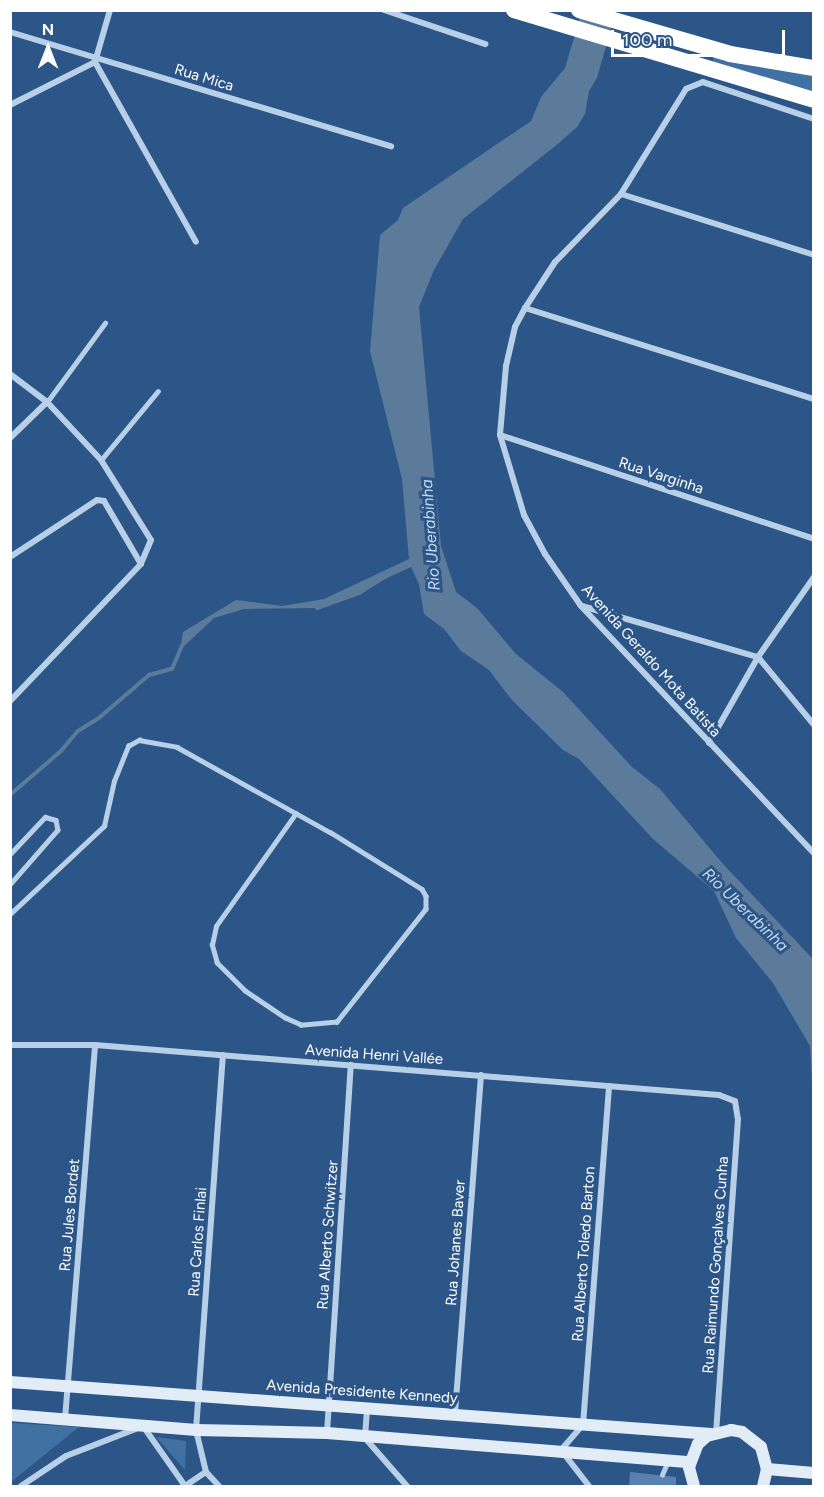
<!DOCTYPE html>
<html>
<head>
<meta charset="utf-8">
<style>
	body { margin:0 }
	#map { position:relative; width:824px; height:1497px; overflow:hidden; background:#2c5688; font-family:Figtree,sans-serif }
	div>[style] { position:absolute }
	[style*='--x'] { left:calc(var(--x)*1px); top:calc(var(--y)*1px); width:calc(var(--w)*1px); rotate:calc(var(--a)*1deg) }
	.green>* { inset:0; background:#4170a3 }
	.water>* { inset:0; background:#5c7a9a }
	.stream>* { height:4px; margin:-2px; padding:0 2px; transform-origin:2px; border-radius:2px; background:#5c7a9a }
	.building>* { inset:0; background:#5881b0 }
	.lane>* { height:4.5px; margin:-2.25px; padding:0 2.25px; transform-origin:2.25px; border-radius:2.25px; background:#b8cfe8 }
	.street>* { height:6px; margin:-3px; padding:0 3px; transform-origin:3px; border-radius:3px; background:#b8cfe8 }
	.secondary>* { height:12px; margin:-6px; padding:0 6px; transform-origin:6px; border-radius:6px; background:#e2ecf7 }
	.highway>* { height:16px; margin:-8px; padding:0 8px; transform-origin:8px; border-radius:8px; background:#fff }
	span { translate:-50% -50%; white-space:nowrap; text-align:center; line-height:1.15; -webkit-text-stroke:6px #2c5688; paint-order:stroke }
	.street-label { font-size:15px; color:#fff }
	.water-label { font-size:16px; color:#c4d9ef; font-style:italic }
	.frame { position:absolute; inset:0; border:12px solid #fff; pointer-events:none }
	.north { position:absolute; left:18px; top:18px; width:60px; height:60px; -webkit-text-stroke:4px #2c5688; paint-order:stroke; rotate:0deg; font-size:16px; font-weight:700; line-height:24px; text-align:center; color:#fff }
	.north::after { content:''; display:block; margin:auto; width:21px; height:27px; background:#fff; clip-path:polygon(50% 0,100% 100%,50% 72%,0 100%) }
	.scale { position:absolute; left:611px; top:30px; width:174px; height:27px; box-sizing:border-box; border:3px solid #fff; border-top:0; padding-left:8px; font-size:18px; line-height:21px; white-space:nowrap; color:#fff; -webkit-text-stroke:4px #2c5688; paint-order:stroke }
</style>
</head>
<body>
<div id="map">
	<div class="green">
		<i style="clip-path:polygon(716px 51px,813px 68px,813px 100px,710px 69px)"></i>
		<i style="clip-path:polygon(11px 1423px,79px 1427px,11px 1482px)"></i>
		<i style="clip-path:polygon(156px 1437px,186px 1441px,185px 1470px)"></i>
	</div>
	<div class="water">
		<i style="clip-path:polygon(582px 11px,616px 11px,597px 78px,589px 91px,585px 114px,577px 127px,559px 143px,463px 219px,434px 270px,419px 307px,441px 546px,456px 592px,477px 608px,516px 654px,563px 692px,632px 767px,660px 789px,723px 864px,813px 959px,813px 1100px,810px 1046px,773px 983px,736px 938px,714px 891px,653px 839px,579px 759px,563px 750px,512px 700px,489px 670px,461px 651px,444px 629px,424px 614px,419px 584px,411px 567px,322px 608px,244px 609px,214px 618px,180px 650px,183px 632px,236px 600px,282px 606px,324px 599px,409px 559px,402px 479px,370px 351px,380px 235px,398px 220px,403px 208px,531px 121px,541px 97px,565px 68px)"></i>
	</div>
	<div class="stream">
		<i style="--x:317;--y:608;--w:45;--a:-19.7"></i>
		<i style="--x:359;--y:593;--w:38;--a:-32"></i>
		<i style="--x:10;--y:795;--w:67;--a:-40.8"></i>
		<i style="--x:61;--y:751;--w:26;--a:-50"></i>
		<i style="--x:78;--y:731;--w:26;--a:-32"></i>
		<i style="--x:100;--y:717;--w:65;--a:-40.6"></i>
		<i style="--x:149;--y:675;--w:24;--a:-15"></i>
		<i style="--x:172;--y:669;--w:25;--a:-67"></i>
	</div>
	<div class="building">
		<i style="clip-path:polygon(630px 1472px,676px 1477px,676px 1486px,629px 1486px)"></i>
	</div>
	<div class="lane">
		<i style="--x:47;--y:402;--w:98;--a:-53.7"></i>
		<i style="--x:101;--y:460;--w:89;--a:-50.4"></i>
		<i style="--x:10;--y:854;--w:51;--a:-46.6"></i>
		<i style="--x:45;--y:817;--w:11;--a:15"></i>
		<i style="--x:56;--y:820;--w:10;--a:79"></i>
		<i style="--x:58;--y:830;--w:73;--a:131.1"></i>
		<i style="--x:10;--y:914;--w:129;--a:-43.1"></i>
		<i style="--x:104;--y:826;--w:46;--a:-77.5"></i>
		<i style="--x:114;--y:781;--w:38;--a:-68"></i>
		<i style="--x:128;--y:746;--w:13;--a:-29"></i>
		<i style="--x:139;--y:740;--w:39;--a:10"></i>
		<i style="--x:177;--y:747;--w:175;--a:29.1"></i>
		<i style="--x:330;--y:832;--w:108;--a:31.8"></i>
		<i style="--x:422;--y:889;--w:8;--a:60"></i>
		<i style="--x:426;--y:896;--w:13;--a:90"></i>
		<i style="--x:426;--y:909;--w:144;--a:128.2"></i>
		<i style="--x:337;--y:1022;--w:36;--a:175"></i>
		<i style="--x:301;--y:1025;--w:17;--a:-156"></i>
		<i style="--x:285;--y:1018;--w:48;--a:-146"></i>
		<i style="--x:245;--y:991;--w:40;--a:-135"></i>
		<i style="--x:217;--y:963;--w:19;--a:-106"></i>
		<i style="--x:212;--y:945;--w:19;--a:-78"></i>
		<i style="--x:216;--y:926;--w:138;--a:-54.7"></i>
		<i style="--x:662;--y:1475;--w:13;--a:-67"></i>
	</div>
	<div class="street">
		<i style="--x:384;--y:10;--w:107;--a:18.6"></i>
		<i style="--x:10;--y:32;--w:398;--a:16.7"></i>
		<i style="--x:95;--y:62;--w:206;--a:60.7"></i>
		<i style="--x:10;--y:105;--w:95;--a:-26.8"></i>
		<i style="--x:95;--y:62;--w:54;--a:-73.9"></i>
		<i style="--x:814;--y:119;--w:117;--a:-161.6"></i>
		<i style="--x:703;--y:82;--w:18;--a:158"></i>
		<i style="--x:686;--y:89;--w:123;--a:121.8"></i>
		<i style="--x:621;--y:194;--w:95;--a:134.1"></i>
		<i style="--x:555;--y:262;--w:55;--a:123.1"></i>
		<i style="--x:525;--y:308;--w:21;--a:118"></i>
		<i style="--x:515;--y:327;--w:40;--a:103"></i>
		<i style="--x:506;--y:366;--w:69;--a:95"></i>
		<i style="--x:500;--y:435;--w:84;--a:73.3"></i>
		<i style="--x:524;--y:515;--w:44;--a:61.7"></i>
		<i style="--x:545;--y:554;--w:63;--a:55.3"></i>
		<i style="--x:581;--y:606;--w:340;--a:46.7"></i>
		<i style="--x:621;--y:194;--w:202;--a:17.5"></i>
		<i style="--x:525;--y:308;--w:303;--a:17.5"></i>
		<i style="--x:10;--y:374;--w:46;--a:37.1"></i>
		<i style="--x:47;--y:402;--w:79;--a:47"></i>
		<i style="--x:101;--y:460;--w:94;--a:58"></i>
		<i style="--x:151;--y:540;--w:26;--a:113"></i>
		<i style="--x:141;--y:564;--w:190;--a:133.7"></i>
		<i style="--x:500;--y:435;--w:331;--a:18.3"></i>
		<i style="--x:10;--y:438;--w:52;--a:-44.2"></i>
		<i style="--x:10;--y:557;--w:104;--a:-33.2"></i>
		<i style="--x:97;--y:500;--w:7;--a:8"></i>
		<i style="--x:104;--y:501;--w:73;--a:59.6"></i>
		<i style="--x:582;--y:606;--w:183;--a:16.2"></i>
		<i style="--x:758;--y:657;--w:88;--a:50.5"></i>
		<i style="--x:709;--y:743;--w:99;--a:-60.3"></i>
		<i style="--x:758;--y:657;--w:98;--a:-55"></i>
		<i style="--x:10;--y:1045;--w:85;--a:0"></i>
		<i style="--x:95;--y:1045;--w:626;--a:4.58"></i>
		<i style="--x:719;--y:1095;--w:17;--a:21"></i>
		<i style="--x:735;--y:1101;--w:18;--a:81"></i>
		<i style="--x:738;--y:1119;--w:314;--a:94"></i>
		<i style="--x:367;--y:1409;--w:29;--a:94"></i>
		<i style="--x:365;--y:1438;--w:64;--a:48.8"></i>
		<i style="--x:455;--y:1413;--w:339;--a:-85.6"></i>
		<i style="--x:65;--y:1419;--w:375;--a:-85.4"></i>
		<i style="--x:327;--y:1433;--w:369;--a:-86.3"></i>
		<i style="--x:21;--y:1486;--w:54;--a:-33.7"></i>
		<i style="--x:66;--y:1456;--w:83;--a:-21.3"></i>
		<i style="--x:143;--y:1426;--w:73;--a:55"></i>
		<i style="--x:185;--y:1486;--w:25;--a:-34"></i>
		<i style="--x:219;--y:1486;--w:19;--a:-133"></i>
		<i style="--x:206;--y:1472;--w:43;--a:-103.4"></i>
		<i style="--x:196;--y:1430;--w:376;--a:-85.9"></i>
		<i style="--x:589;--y:1486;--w:46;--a:-127.9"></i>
		<i style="--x:561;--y:1450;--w:33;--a:-49"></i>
		<i style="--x:583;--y:1425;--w:340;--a:-85.6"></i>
	</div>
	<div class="secondary">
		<i style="--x:10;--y:1382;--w:703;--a:4.24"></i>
		<i style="--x:10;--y:1415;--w:187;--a:4.6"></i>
		<i style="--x:196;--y:1430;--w:131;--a:1.3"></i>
		<i style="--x:327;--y:1433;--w:364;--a:4.6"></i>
		<i style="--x:767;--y:1469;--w:47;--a:4.9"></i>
		<i style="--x:694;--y:1486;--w:20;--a:-105"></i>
		<i style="--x:689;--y:1467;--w:25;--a:-69"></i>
		<i style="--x:698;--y:1444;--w:12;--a:-42"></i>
		<i style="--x:707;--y:1436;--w:25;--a:-14"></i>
		<i style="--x:731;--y:1430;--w:11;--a:10"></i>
		<i style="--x:742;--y:1432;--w:24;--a:38"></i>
		<i style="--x:761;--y:1447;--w:23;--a:75"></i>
		<i style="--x:767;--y:1469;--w:17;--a:103"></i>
	</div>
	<div class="highway">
		<i style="--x:514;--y:10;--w:313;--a:16.7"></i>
		<i style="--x:579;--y:10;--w:157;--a:16.2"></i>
		<i style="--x:730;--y:54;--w:85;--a:9.5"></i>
	</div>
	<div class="street-label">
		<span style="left:204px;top:78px;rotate:17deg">Rua Mica</span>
		<span style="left:661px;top:476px;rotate:18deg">Rua Varginha</span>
		<span style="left:651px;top:661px;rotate:48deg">Avenida Geraldo Mota Batista</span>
		<span style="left:374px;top:1055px;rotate:4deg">Avenida Henri Vallée</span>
		<span style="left:70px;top:1215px;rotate:-85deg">Rua Jules Bordet</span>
		<span style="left:328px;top:1235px;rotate:-86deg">Rua Alberto Schwitzer</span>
		<span style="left:198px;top:1242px;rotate:-86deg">Rua Carlos Finlai</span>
		<span style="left:456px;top:1243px;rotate:-86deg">Rua Johanes Baver</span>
		<span style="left:584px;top:1254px;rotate:-86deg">Rua Alberto Toledo Barton</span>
		<span style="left:716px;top:1265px;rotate:-86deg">Rua Raimundo Gonçalves Cunha</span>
		<span style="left:362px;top:1392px;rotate:4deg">Avenida Presidente Kennedy</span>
	</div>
	<div class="water-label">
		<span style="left:431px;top:535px;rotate:-94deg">Rio Uberabinha</span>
		<span style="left:745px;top:910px;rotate:44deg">Rio Uberabinha</span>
	</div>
	<div class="frame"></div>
	<div class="north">N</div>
	<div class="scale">100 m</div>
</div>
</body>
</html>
